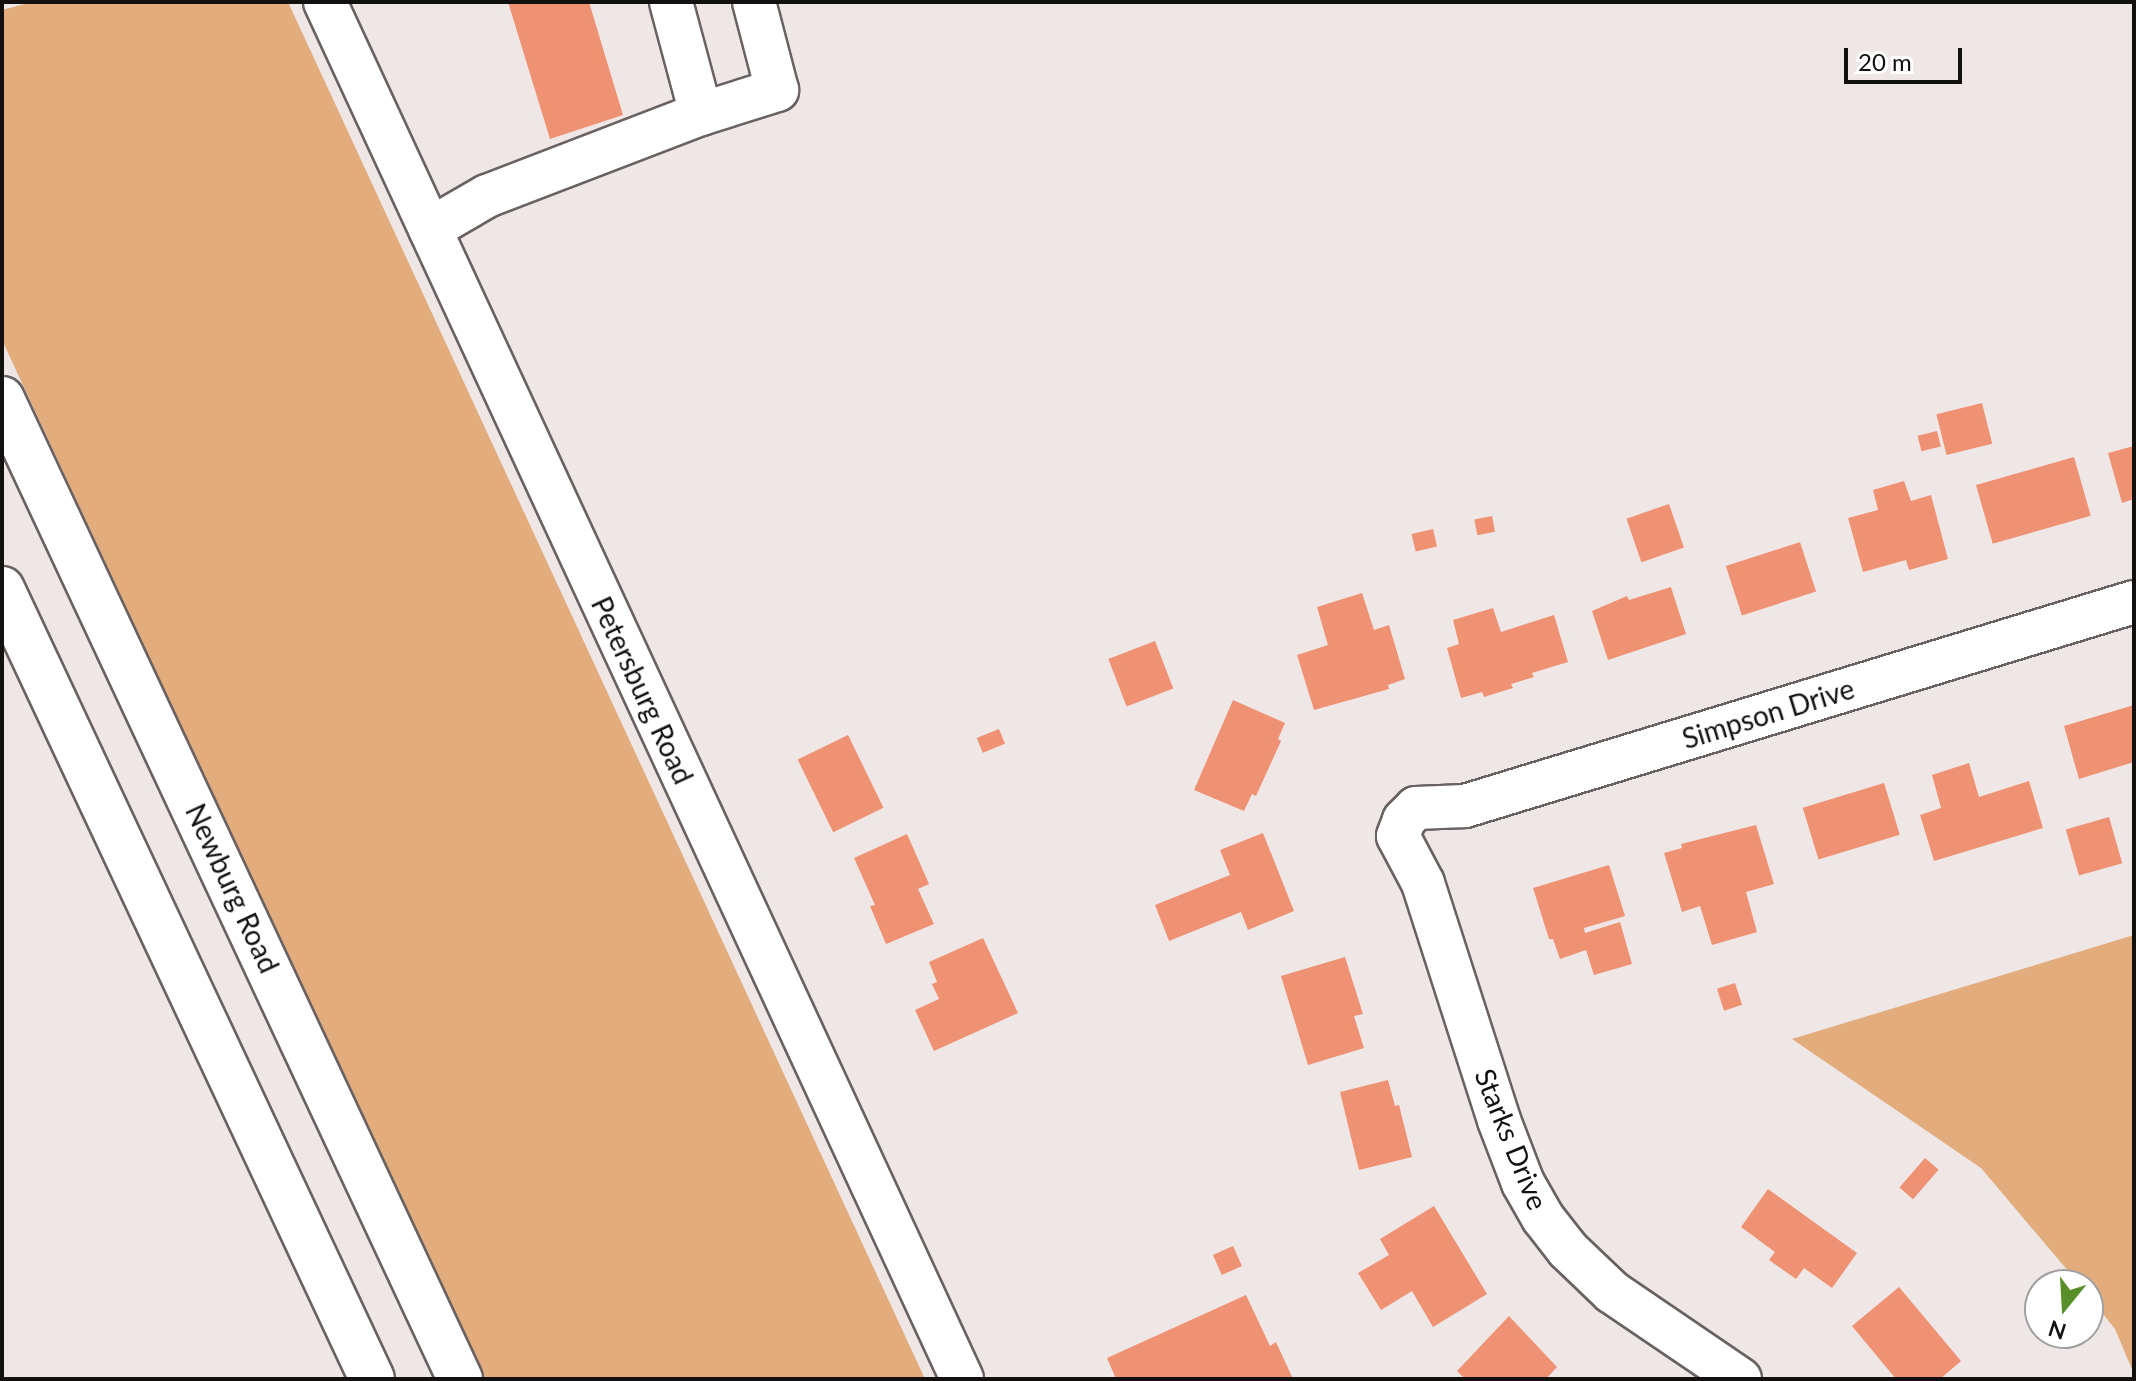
<!DOCTYPE html>
<html>
<head>
<meta charset="utf-8">
<style>
	body { margin:0 }
	#map { position:relative; width:2136px; height:1381px; overflow:hidden; background:#efe6e6; font-family:Lato,sans-serif }
	div>[style] { position:absolute }
	[style*='--x'] { left:calc(var(--x)*1px); top:calc(var(--y)*1px); width:calc(var(--w)*1px); rotate:calc(var(--a)*1deg) }
	.green>* { inset:0; background:#e3ac7c }
	.building>* { inset:0; background:#ef9273; transform-origin:0 0 }
	.roads { filter:drop-shadow(2px 0 #6a6262) drop-shadow(-2px 0 #6a6262) drop-shadow(0 2px #6a6262) drop-shadow(0 -2px #6a6262) }
	.minor>* { height:42px; margin:-21px; padding:0 21px; transform-origin:21px; border-radius:21px; background:#fff }
	.major>* { height:44px; margin:-22px; padding:0 22px; transform-origin:22px; border-radius:22px; background:#fff }
	span { translate:-50% -50%; white-space:nowrap; text-align:center; line-height:1.15; -webkit-text-stroke:7px #fff; paint-order:stroke }
	.street-label { font-size:28px; color:#131010 }
	.frame { position:absolute; inset:0; border:4px solid #131010; pointer-events:none }
	.north { position:absolute; left:2024px; top:1269px; width:80px; height:80px; box-sizing:border-box; background:#fff; border:2px solid #a19f9f; border-radius:50%; rotate:198deg; font-size:22px; font-weight:700; line-height:32px; text-align:center; color:#131010 }
	.north::after { content:''; display:block; margin:auto; width:28px; height:36px; background:#598f29; clip-path:polygon(50% 0,100% 100%,50% 72%,0 100%) }
	.scale { position:absolute; left:1844px; top:48px; width:118px; height:36px; box-sizing:border-box; border:4px solid #131010; border-top:0; padding-left:10px; font-size:24px; line-height:28px; white-space:nowrap; color:#131010; -webkit-text-stroke:6px #fff; paint-order:stroke }
</style>
</head>
<body>
<div id="map">
	<div class="green">
		<i style="clip-path:polygon(32px 2px,288px 2px,925px 1379px,484px 1379px,2px 340px,2px 10px)"></i>
		<i style="clip-path:polygon(2134px 935px,2134px 1374px,2115px 1329px,2088px 1295px,2088px 1285px,2080px 1285px,1981px 1168px,1792px 1039px)"></i>
	</div>
	<div class="building">
		<i style="clip-path:polygon(508px 2px,589px 2px,623px 115px,550px 139px)"></i>
		<i style="left:1982px;top:403px;width:42px;height:47px;rotate:76deg"></i>
		<i style="left:1937px;top:431px;width:16px;height:20px;rotate:76deg"></i>
		<i style="clip-path:polygon(2134px 446px,2134px 499px,2122px 503px,2108px 453px)"></i>
		<i style="left:2074px;top:457px;width:61px;height:102px;rotate:74deg"></i>
		<i style="clip-path:polygon(1904px 481px,1911px 501px,1931px 495px,1948px 559px,1909px 570px,1906px 560px,1863px 572px,1848px 518px,1878px 510px,1873px 490px)"></i>
		<i style="left:1669px;top:504px;width:46px;height:45px;rotate:71deg"></i>
		<i style="left:1492px;top:516px;width:16px;height:18px;rotate:79deg"></i>
		<i style="left:1433px;top:529px;width:18px;height:22px;rotate:77deg"></i>
		<i style="left:1800px;top:542px;width:52px;height:78px;rotate:72deg"></i>
		<i style="clip-path:polygon(1671px 587px,1686px 634px,1608px 660px,1592px 611px,1627px 596px,1629px 600px)"></i>
		<i style="clip-path:polygon(1362px 593px,1374px 630px,1389px 625px,1405px 679px,1388px 685px,1389px 689px,1314px 710px,1297px 655px,1328px 645px,1317px 607px)"></i>
		<i style="clip-path:polygon(1493px 608px,1501px 632px,1554px 615px,1568px 662px,1532px 673px,1534px 677px,1511px 684px,1513px 688px,1484px 697px,1482px 692px,1461px 698px,1447px 648px,1459px 644px,1453px 620px)"></i>
		<i style="left:1155px;top:641px;width:51px;height:50px;rotate:69deg"></i>
		<i style="clip-path:polygon(1233px 700px,1285px 723px,1278px 739px,1281px 741px,1256px 796px,1252px 794px,1244px 811px,1194px 790px)"></i>
		<i style="clip-path:polygon(2134px 705px,2134px 762px,2079px 779px,2064px 726px)"></i>
		<i style="left:999px;top:729px;width:16px;height:24px;rotate:68deg"></i>
		<i style="left:848px;top:735px;width:81px;height:56px;rotate:64deg"></i>
		<i style="clip-path:polygon(1969px 763px,1979px 797px,2029px 781px,2043px 828px,1934px 861px,1920px 815px,1941px 808px,1932px 775px)"></i>
		<i style="left:1884px;top:783px;width:54px;height:85px;rotate:73deg"></i>
		<i style="left:2109px;top:817px;width:48px;height:45px;rotate:74deg"></i>
		<i style="clip-path:polygon(1756px 825px,1774px 884px,1746px 892px,1757px 932px,1712px 945px,1700px 906px,1682px 912px,1664px 853px,1682px 848px,1681px 844px)"></i>
		<i style="clip-path:polygon(1263px 833px,1294px 911px,1248px 930px,1241px 912px,1169px 941px,1155px 905px,1230px 875px,1220px 850px)"></i>
		<i style="clip-path:polygon(907px 834px,929px 884px,918px 889px,934px 924px,886px 944px,870px 906px,875px 905px,854px 858px)"></i>
		<i style="clip-path:polygon(1609px 865px,1625px 916px,1584px 928px,1585px 933px,1620px 922px,1632px 964px,1594px 975px,1586px 950px,1560px 959px,1553px 939px,1549px 939px,1533px 888px)"></i>
		<i style="clip-path:polygon(983px 938px,1018px 1013px,934px 1051px,915px 1010px,939px 999px,932px 984px,937px 982px,929px 962px)"></i>
		<i style="clip-path:polygon(1345px 957px,1363px 1014px,1354px 1016px,1364px 1048px,1308px 1065px,1281px 976px)"></i>
		<i style="left:1735px;top:983px;width:23px;height:19px;rotate:72deg"></i>
		<i style="clip-path:polygon(1388px 1080px,1395px 1106px,1399px 1105px,1412px 1157px,1359px 1170px,1340px 1092px)"></i>
		<i style="left:1925px;top:1158px;width:18px;height:39px;rotate:41deg"></i>
		<i style="clip-path:polygon(1768px 1189px,1857px 1253px,1832px 1288px,1804px 1268px,1796px 1279px,1769px 1260px,1775px 1252px,1741px 1227px)"></i>
		<i style="clip-path:polygon(1434px 1206px,1487px 1294px,1433px 1327px,1412px 1291px,1381px 1310px,1358px 1273px,1389px 1255px,1380px 1239px)"></i>
		<i style="left:1233px;top:1246px;width:22px;height:22px;rotate:66deg"></i>
		<i style="clip-path:polygon(1899px 1287px,1961px 1361px,1940px 1379px,1896px 1379px,1852px 1326px)"></i>
		<i style="clip-path:polygon(1246px 1295px,1270px 1346px,1276px 1342px,1293px 1379px,1116px 1379px,1107px 1358px)"></i>
		<i style="clip-path:polygon(1509px 1316px,1557px 1367px,1546px 1379px,1465px 1379px,1457px 1371px)"></i>
	</div>
	<div class="roads">
		<div class="minor">
			<i style="--x:325;--y:2;--w:1517;--a:65.17"></i>
			<i style="--x:671;--y:2;--w:116;--a:75"></i>
			<i style="--x:430;--y:229;--w:66;--a:-30.1"></i>
			<i style="--x:487;--y:196;--w:229;--a:-21"></i>
			<i style="--x:701;--y:114;--w:80;--a:-17.5"></i>
			<i style="--x:777;--y:90;--w:91;--a:-104.6"></i>
			<i style="--x:1740;--y:1379;--w:155;--a:-145.8"></i>
			<i style="--x:1612;--y:1292;--w:61;--a:-136.3"></i>
			<i style="--x:1568;--y:1250;--w:41;--a:-128"></i>
			<i style="--x:1543;--y:1218;--w:40;--a:-119.7"></i>
			<i style="--x:1523;--y:1183;--w:67;--a:-110.9"></i>
			<i style="--x:1499;--y:1120;--w:249;--a:-107.8"></i>
			<i style="--x:1423;--y:883;--w:53;--a:-118"></i>
			<i style="--x:1398;--y:836;--w:17;--a:-69"></i>
			<i style="--x:1404;--y:820;--w:17;--a:-45"></i>
			<i style="--x:1416;--y:808;--w:49;--a:-2.3"></i>
			<i style="--x:1465;--y:806;--w:699;--a:-16.96"></i>
		</div>
		<div class="major">
			<i style="--x:2;--y:399;--w:1082;--a:64.95"></i>
			<i style="--x:2;--y:589;--w:872;--a:64.9"></i>
		</div>
	</div>
	<div class="street-label">
		<span style="left:643px;top:690px;rotate:65deg">Petersburg Road</span>
		<span style="left:1768px;top:713px;rotate:-17deg">Simpson Drive</span>
		<span style="left:233px;top:888px;rotate:65deg">Newburg Road</span>
		<span style="left:1512px;top:1139px;rotate:68deg">Starks Drive</span>
	</div>
	<div class="frame"></div>
	<div class="north">N</div>
	<div class="scale">20 m</div>
</div>
</body>
</html>
